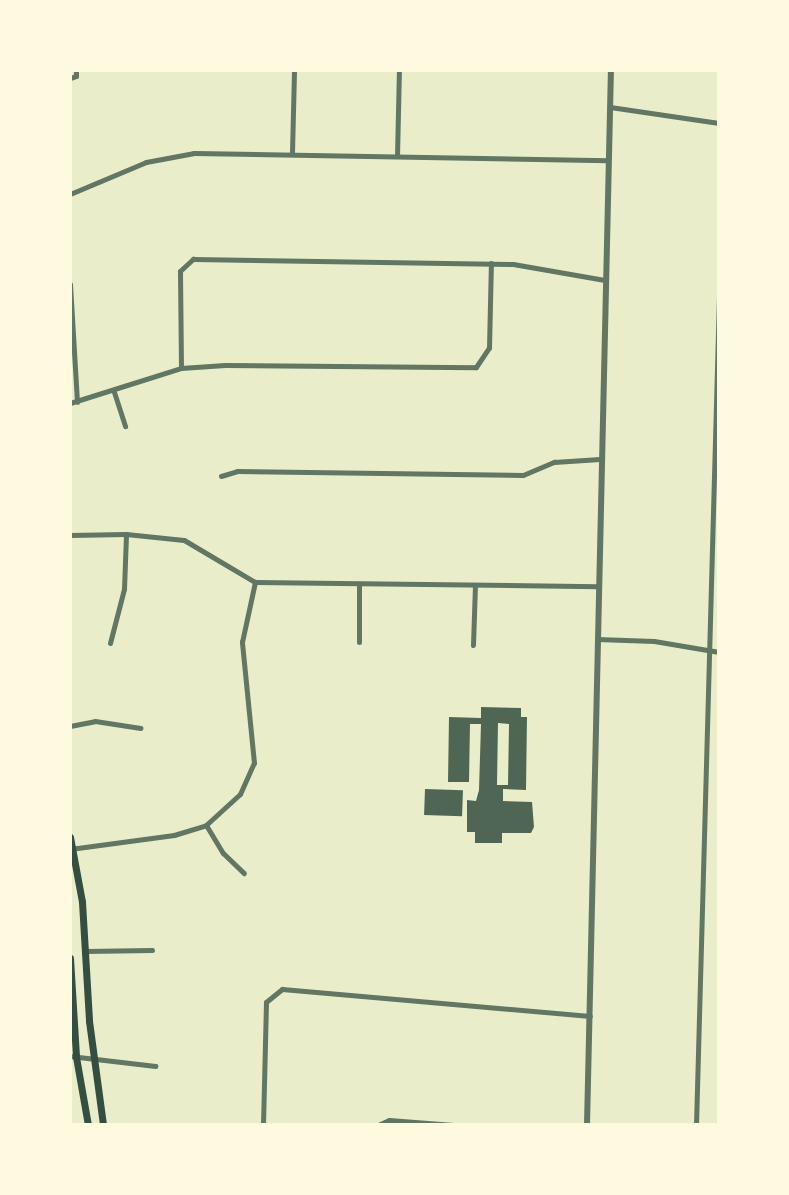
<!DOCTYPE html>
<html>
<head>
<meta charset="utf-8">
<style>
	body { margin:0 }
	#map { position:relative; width:789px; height:1195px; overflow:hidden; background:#e9edc9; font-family:Jost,sans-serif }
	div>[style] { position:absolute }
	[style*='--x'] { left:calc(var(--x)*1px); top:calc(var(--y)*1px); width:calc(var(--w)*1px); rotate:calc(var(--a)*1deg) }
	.building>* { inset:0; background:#4f6655; transform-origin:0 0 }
	.minor>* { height:5px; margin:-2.5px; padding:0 2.5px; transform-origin:2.5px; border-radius:2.5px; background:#617663 }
	.tertiary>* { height:6px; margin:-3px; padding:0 3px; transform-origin:3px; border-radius:3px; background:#617663 }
	.secondary>* { height:7px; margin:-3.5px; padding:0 3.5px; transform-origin:3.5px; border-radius:3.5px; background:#344e41 }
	span { translate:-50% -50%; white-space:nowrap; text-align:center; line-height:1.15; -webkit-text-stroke:5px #fefae0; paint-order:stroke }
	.frame { position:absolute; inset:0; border:72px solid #fefae0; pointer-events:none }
</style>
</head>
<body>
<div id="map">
	<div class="building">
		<i style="clip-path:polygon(evenodd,481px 707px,521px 708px,521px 717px,527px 717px,526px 790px,503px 789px,503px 801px,532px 802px,534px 827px,531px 833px,502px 833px,502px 843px,475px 843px,475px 832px,467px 832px,467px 800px,476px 801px,479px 790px,481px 724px,470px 724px,469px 782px,448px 782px,449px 717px,481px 718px,481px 707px,498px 723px,509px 724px,508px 785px,497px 785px,498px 723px)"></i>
		<i style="left:425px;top:789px;width:38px;height:26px;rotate:2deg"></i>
	</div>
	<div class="minor">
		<i style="--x:70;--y:78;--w:6;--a:-18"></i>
		<i style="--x:76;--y:76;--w:6;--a:-90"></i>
		<i style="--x:610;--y:107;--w:110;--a:8.4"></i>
		<i style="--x:292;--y:153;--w:83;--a:-88.6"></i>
		<i style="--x:397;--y:156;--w:86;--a:-88.7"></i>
		<i style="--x:70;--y:194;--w:82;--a:-22.8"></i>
		<i style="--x:146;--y:162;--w:49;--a:-10.6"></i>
		<i style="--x:194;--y:153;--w:414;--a:1"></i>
		<i style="--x:70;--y:284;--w:118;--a:86.6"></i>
		<i style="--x:181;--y:368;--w:97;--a:-90.6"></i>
		<i style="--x:180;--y:271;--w:18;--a:-43"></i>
		<i style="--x:193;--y:259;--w:320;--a:0.9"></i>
		<i style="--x:513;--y:264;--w:93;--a:9.9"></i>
		<i style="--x:114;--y:392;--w:36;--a:72"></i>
		<i style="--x:70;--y:403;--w:116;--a:-17.5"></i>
		<i style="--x:181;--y:368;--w:44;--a:-3.9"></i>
		<i style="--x:225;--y:365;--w:251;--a:0.5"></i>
		<i style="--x:476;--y:367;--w:23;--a:-56"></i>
		<i style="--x:489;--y:348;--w:85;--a:-88.7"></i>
		<i style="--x:221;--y:476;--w:17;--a:-17"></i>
		<i style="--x:237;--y:471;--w:286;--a:0.8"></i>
		<i style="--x:523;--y:475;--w:34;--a:-23"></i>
		<i style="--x:554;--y:462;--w:46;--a:-3.7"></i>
		<i style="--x:70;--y:535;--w:56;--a:-1"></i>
		<i style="--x:126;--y:534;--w:58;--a:5.9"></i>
		<i style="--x:184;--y:540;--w:82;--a:30.6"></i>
		<i style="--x:255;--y:582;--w:343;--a:0.7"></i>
		<i style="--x:597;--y:639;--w:57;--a:2"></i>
		<i style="--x:654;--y:641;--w:66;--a:9.6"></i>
		<i style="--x:359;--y:642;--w:58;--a:-90"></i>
		<i style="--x:110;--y:643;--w:56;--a:-75.5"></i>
		<i style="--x:124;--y:589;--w:55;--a:-87.9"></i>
		<i style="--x:473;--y:645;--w:60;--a:-88.1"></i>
		<i style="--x:70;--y:726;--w:25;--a:-11"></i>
		<i style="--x:95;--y:721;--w:46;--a:8.8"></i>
		<i style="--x:206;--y:825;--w:33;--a:59"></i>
		<i style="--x:223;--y:853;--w:29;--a:44"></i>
		<i style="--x:70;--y:849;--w:105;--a:-7.7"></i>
		<i style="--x:174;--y:835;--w:34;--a:-17"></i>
		<i style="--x:206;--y:825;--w:46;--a:-42.4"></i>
		<i style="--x:240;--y:794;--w:34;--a:-66"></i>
		<i style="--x:254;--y:763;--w:122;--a:-95.7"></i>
		<i style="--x:242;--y:642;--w:61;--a:-77.8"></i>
		<i style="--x:85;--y:951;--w:67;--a:-0.9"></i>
		<i style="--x:70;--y:1056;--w:86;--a:6.7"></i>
		<i style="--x:263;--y:1125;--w:123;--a:-88.6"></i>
		<i style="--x:266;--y:1002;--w:21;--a:-39"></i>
		<i style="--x:282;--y:989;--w:309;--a:5"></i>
		<i style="--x:378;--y:1125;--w:12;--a:-24"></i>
		<i style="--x:389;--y:1120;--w:65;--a:4.4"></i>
		<i style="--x:696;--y:1125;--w:830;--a:-88.41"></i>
	</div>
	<div class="tertiary">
		<i style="--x:587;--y:1125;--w:1055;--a:-88.7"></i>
	</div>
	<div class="secondary">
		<i style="--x:70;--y:837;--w:66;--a:79.5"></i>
		<i style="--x:82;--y:902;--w:119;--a:86.6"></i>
		<i style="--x:89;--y:1021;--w:105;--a:82.3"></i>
		<i style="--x:70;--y:958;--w:99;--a:86.5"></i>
		<i style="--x:76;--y:1057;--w:69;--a:80"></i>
	</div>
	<div class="frame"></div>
</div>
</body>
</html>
